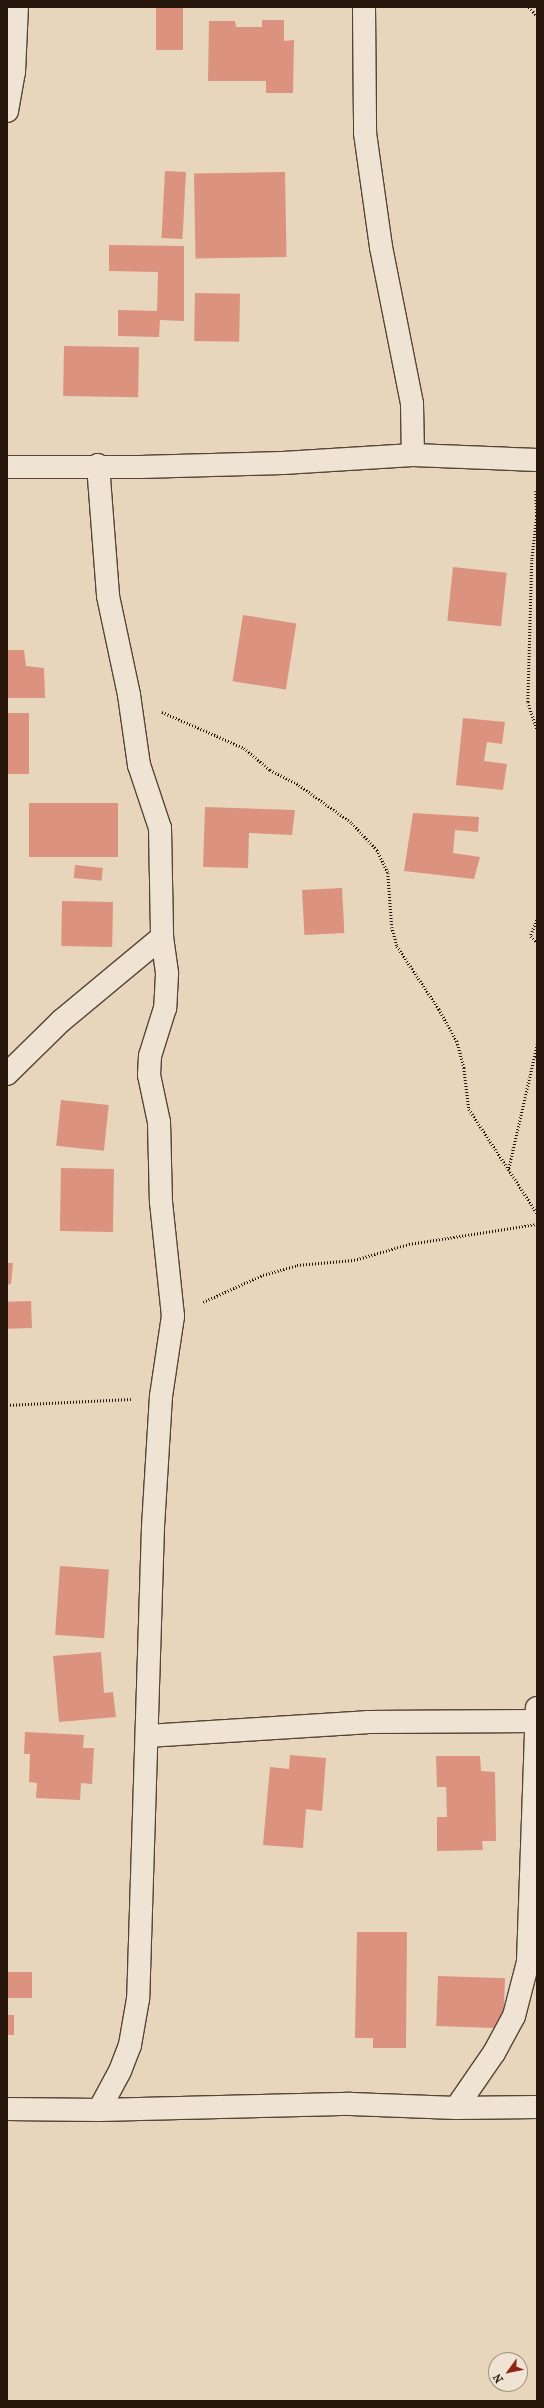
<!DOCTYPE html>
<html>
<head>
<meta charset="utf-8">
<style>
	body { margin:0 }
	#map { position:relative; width:544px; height:2408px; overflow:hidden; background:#e7d6bc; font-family:"IM FELL French Canon",serif }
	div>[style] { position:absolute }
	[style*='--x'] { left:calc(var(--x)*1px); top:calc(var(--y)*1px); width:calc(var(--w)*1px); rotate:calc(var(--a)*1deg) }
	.building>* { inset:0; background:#db927e; transform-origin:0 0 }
	.path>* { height:2.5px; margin-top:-1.25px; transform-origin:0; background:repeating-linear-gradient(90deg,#25150a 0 1px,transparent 0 3px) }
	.roads { filter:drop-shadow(1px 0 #564536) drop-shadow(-1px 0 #564536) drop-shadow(0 1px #564536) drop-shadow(0 -1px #564536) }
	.minor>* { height:22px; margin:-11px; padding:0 11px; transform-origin:11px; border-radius:11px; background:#efe4d3 }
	span { translate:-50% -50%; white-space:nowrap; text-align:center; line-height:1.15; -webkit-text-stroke:4px #efe4d3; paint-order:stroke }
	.frame { position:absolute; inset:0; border:8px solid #25150a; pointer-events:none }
	.north { position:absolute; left:488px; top:2352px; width:40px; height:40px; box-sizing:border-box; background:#efe4d3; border:1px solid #9e9183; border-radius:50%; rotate:237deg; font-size:11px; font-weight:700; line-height:16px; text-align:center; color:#25150a }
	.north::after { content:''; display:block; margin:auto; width:14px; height:18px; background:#8f2418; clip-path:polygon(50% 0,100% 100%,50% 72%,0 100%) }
</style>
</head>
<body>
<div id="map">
	<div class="building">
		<i style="left:156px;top:7px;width:27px;height:43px"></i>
		<i style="clip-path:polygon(262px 20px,284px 20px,284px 41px,294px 40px,293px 93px,266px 93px,266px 81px,208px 81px,209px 21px,235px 21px,236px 27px,262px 27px)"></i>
		<i style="left:165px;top:171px;width:21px;height:67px;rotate:3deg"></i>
		<i style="left:285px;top:172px;width:85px;height:91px;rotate:89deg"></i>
		<i style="clip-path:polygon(109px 245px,184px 246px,184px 321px,160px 320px,159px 337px,118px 336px,118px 310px,157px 311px,158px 272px,109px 271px)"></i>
		<i style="left:195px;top:293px;width:45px;height:48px;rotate:1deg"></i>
		<i style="left:64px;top:346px;width:75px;height:50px;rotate:1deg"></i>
		<i style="left:453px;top:567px;width:54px;height:54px;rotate:6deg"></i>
		<i style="left:243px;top:615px;width:54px;height:67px;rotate:9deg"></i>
		<i style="clip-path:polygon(7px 650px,24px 650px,26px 666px,44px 668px,45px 698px,7px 698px)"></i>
		<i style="left:7px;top:713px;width:22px;height:61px"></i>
		<i style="clip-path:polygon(463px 718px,505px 722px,502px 744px,487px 742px,484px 761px,507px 764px,503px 790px,456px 785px)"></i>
		<i style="left:29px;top:803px;width:89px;height:54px"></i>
		<i style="clip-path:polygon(205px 807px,295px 810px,292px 835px,249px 833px,248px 868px,203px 867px)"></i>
		<i style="clip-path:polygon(413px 813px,479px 817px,478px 832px,455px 830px,453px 853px,480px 857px,474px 879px,404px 871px)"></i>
		<i style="left:75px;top:865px;width:28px;height:13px;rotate:6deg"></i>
		<i style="left:342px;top:888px;width:45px;height:40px;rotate:87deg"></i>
		<i style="left:62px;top:901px;width:51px;height:45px;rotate:1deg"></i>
		<i style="left:61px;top:1100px;width:48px;height:46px;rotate:6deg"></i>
		<i style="left:61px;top:1168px;width:53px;height:63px;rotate:1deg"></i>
		<i style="clip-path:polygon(7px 1263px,13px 1263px,11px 1284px,7px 1285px)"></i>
		<i style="left:31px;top:1301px;width:27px;height:24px;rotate:88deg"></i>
		<i style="left:60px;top:1566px;width:49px;height:69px;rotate:4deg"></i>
		<i style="clip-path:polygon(101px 1652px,104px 1693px,113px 1692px,116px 1717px,59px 1722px,53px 1656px)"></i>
		<i style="clip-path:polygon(25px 1732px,84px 1735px,83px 1748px,94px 1748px,92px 1784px,81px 1783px,80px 1800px,36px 1798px,37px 1783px,29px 1782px,30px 1754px,24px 1754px)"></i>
		<i style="clip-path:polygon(290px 1755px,326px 1758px,322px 1811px,306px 1809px,303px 1848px,263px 1845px,270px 1767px,289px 1769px)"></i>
		<i style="clip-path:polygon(436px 1756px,480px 1756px,481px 1771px,495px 1772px,496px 1841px,482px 1841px,483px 1850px,437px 1851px,437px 1817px,447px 1817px,446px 1787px,437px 1787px)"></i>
		<i style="clip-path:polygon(357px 1932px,407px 1932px,406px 2048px,373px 2048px,373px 2038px,355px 2038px)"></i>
		<i style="left:32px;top:1972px;width:26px;height:25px;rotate:90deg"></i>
		<i style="left:438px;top:1976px;width:67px;height:50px;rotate:2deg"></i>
		<i style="left:14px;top:2015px;width:20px;height:7px;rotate:90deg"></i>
	</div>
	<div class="path">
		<i style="--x:529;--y:7;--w:12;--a:48"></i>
		<i style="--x:536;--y:491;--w:25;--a:88"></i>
		<i style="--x:537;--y:516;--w:44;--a:96.5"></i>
		<i style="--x:532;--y:560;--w:142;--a:91.6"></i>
		<i style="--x:528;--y:702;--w:28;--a:72"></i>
		<i style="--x:162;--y:712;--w:90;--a:23.7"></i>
		<i style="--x:244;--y:748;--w:34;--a:40"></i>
		<i style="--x:270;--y:770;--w:33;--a:27"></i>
		<i style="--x:299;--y:785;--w:65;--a:35.6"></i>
		<i style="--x:352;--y:823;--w:37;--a:47"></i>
		<i style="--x:377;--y:850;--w:25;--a:64"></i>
		<i style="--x:388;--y:873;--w:54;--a:85.8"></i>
		<i style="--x:392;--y:927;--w:20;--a:75"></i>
		<i style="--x:397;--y:946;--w:76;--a:56.3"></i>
		<i style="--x:439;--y:1009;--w:37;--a:61"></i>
		<i style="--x:457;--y:1041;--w:28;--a:75"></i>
		<i style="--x:464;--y:1068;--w:41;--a:83"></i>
		<i style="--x:469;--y:1109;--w:124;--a:56.8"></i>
		<i style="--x:537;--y:920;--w:17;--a:111"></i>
		<i style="--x:531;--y:936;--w:8;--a:45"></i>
		<i style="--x:508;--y:1171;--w:130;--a:-77.1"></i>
		<i style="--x:203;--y:1302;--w:66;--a:-24.2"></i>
		<i style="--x:263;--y:1275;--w:35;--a:-16"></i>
		<i style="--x:297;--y:1265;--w:57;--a:-5"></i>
		<i style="--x:354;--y:1260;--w:57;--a:-16.2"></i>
		<i style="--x:409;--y:1244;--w:130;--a:-8.9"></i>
		<i style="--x:7;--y:1405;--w:124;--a:-2.8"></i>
	</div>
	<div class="roads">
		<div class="minor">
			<i style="--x:364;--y:7;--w:126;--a:89.5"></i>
			<i style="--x:365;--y:133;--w:115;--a:82"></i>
			<i style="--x:381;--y:247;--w:160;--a:78.8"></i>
			<i style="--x:412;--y:404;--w:51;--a:88.9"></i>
			<i style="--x:7;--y:111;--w:40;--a:-80"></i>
			<i style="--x:14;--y:72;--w:65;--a:-87.4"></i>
			<i style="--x:98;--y:465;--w:131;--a:85.6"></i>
			<i style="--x:108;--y:596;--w:101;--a:78"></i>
			<i style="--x:129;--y:695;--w:71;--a:81.9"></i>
			<i style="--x:139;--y:765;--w:66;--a:71.6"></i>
			<i style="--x:160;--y:828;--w:109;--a:88.9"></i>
			<i style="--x:162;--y:937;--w:37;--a:82"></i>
			<i style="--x:167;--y:974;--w:34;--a:93"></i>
			<i style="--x:165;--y:1008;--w:50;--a:107.4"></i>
			<i style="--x:150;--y:1056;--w:19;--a:93"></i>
			<i style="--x:149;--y:1075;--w:48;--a:78"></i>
			<i style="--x:159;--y:1122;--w:80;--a:88.6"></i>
			<i style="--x:161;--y:1202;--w:115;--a:84"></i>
			<i style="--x:173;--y:1316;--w:81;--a:98.5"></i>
			<i style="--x:161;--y:1396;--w:131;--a:93.5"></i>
			<i style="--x:153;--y:1527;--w:472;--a:91.8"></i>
			<i style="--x:138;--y:1999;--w:47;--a:99.9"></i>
			<i style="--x:130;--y:2045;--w:28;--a:111"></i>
			<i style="--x:120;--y:2071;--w:44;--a:118.3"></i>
			<i style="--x:7;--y:467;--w:133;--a:0"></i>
			<i style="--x:140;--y:467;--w:143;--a:-1.6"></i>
			<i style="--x:283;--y:463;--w:130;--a:-3.5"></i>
			<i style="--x:413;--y:455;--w:124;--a:2.3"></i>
			<i style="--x:7;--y:1074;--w:76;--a:-44.5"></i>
			<i style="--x:61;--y:1021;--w:131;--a:-39.7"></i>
			<i style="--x:147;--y:1736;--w:220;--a:-3.6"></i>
			<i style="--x:367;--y:1722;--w:170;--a:-0.3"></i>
			<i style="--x:456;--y:2108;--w:67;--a:-55.4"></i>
			<i style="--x:494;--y:2053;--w:42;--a:-61.6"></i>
			<i style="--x:514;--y:2016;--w:56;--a:-75.5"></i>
			<i style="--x:528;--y:1962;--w:254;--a:-88"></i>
			<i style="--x:7;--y:2109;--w:92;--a:0.6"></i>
			<i style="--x:99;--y:2110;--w:252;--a:-1.4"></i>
			<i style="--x:351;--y:2104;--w:105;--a:2.2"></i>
			<i style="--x:456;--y:2108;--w:81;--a:-0.7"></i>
		</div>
	</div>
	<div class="frame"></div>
	<div class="north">N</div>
</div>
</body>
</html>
